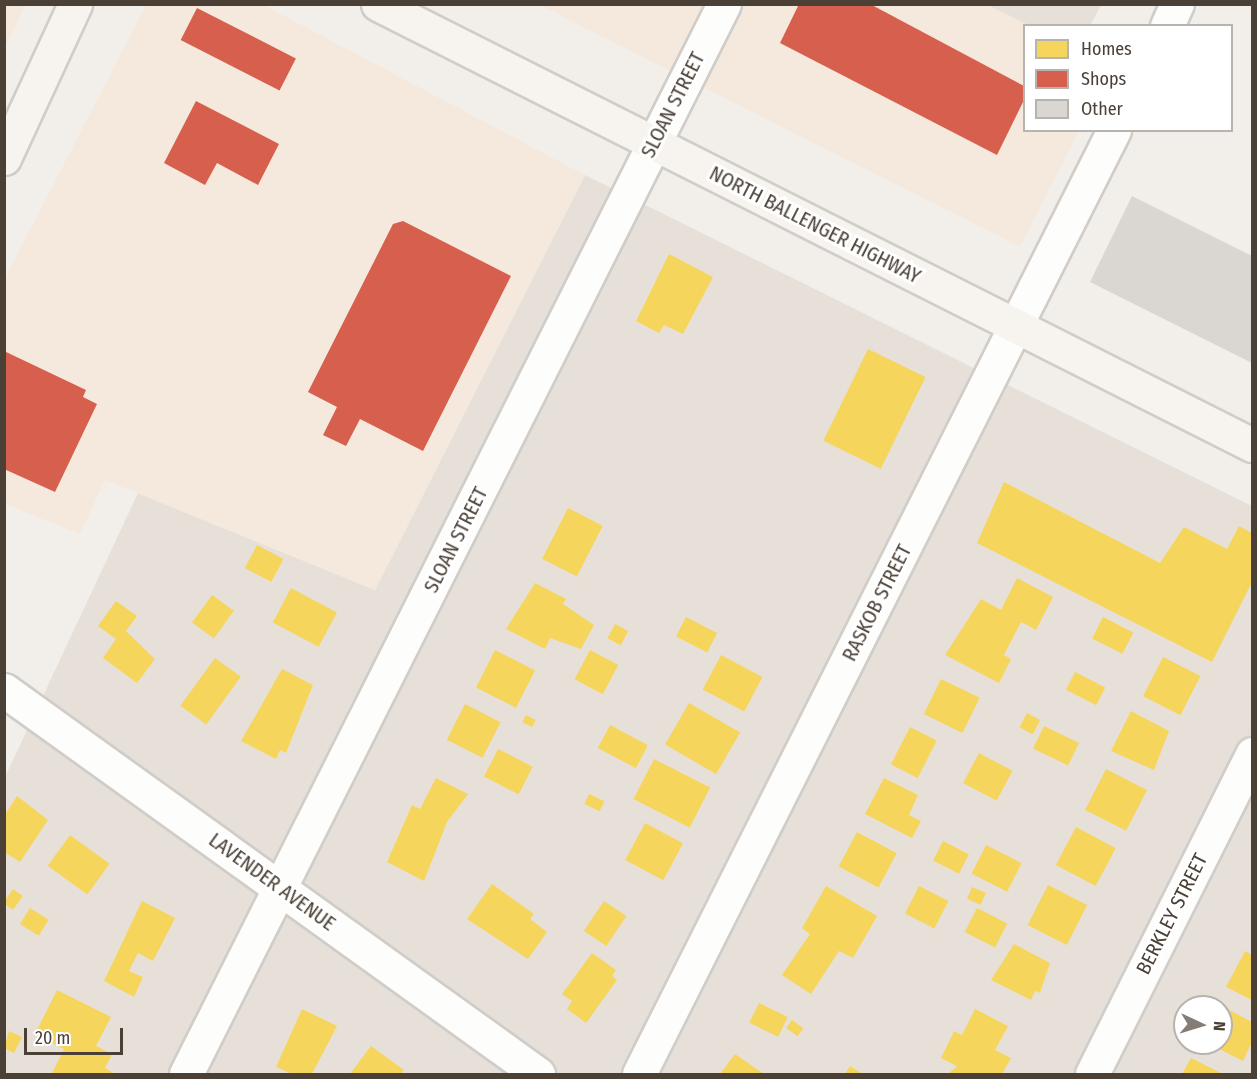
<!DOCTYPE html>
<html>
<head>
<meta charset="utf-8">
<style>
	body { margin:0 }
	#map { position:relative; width:1257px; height:1079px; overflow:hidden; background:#f2efeb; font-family:"Fira Sans Condensed",sans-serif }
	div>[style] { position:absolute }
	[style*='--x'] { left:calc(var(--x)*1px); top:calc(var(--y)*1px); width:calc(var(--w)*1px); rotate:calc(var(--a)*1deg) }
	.residential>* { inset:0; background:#e7e0d8 }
	.commercial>* { inset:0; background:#f5e9dd }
	.homes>* { inset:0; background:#f6d55c; transform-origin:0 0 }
	.shops>* { inset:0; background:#d6604d; transform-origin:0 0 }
	.building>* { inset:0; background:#dad6d2 }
	.roads { filter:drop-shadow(2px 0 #d0cdc9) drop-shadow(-2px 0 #d0cdc9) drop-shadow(0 2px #d0cdc9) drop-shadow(0 -2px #d0cdc9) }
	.street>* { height:33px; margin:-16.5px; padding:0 16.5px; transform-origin:16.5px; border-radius:16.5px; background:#fdfdfc }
	.secondary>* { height:33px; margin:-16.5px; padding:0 16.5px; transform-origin:16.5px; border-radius:16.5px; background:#f7f4ef }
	span { translate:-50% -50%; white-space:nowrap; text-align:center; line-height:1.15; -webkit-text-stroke:6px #fff; paint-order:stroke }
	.street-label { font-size:20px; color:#4a4036 }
	.frame { position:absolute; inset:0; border:6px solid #4a4036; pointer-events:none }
	.legend { position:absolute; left:1023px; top:24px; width:210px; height:108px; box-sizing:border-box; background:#fff; border:2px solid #b7b3af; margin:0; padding:8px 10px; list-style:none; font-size:18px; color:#4a4036 }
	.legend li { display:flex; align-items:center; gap:12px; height:30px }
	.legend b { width:30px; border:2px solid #b7b3af }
	.north { position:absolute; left:1173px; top:995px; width:60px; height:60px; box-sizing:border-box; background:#fff; border:2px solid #b7b3af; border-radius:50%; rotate:94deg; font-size:16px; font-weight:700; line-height:24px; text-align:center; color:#4a4036 }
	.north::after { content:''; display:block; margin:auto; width:21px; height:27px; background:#857d75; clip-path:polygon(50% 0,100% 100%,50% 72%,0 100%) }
	.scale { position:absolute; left:24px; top:1028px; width:99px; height:27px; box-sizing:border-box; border:3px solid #4a4036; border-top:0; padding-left:8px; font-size:18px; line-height:21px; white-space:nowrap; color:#4a4036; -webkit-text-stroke:4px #fff; paint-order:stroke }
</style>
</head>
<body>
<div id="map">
	<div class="residential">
		<i style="clip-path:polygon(987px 5px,1101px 5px,1090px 26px,1028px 25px)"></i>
		<i style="clip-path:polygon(evenodd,585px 175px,1252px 506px,1252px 1074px,5px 1074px,5px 777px,138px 493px,375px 590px,585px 175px,1185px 1007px,1221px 1007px,1221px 1043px,1185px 1043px,1185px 1007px)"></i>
	</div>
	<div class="commercial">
		<i style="clip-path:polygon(5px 4px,25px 5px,5px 48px,4px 5px)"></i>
		<i style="clip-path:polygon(146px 5px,264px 5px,585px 175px,375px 590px,105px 480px,80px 534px,5px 504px,4px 280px)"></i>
		<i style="clip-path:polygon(540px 5px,987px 5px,1028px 25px,1024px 130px,1079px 131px,1020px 247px)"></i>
	</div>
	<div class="homes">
		<i style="clip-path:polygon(669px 254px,713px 277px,683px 334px,664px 325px,659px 333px,636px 321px)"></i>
		<i style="left:868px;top:349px;width:64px;height:102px;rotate:26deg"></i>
		<i style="clip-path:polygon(1004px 482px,1160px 563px,1184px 527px,1227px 549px,1239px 526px,1252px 533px,1252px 582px,1212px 662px,977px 543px)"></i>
		<i style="left:568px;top:508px;width:39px;height:57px;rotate:27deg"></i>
		<i style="left:257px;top:545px;width:30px;height:26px;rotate:28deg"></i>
		<i style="clip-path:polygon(1017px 578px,1053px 597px,1036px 630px,1021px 622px,1004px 655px,1011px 659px,999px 683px,945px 655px,981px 599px,1001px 610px)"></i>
		<i style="clip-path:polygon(535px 583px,566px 599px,563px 604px,594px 625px,581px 649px,550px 638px,545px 649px,506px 629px)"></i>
		<i style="left:291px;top:588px;width:52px;height:39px;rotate:28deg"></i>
		<i style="left:212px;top:595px;width:27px;height:34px;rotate:36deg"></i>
		<i style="clip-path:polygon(116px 601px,137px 616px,126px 631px,155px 659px,137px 683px,103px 658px,116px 639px,98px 626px)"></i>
		<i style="left:686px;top:617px;width:35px;height:22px;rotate:27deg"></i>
		<i style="left:1103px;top:617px;width:34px;height:24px;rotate:27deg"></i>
		<i style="left:615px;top:624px;width:15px;height:16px;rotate:28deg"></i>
		<i style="left:495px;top:650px;width:45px;height:42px;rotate:27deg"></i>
		<i style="left:590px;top:650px;width:32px;height:33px;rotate:28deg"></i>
		<i style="left:721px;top:655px;width:47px;height:39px;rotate:28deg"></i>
		<i style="left:1163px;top:657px;width:42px;height:44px;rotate:27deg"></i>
		<i style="left:215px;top:658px;width:32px;height:59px;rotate:36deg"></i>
		<i style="clip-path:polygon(282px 669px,313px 685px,286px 753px,280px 750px,276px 759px,241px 741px)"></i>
		<i style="left:1075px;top:672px;width:34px;height:20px;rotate:27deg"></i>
		<i style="left:941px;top:679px;width:43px;height:39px;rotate:26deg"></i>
		<i style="left:689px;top:703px;width:59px;height:48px;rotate:30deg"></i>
		<i style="left:465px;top:704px;width:40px;height:40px;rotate:27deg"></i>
		<i style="clip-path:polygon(1131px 711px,1169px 731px,1154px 770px,1111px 751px)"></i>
		<i style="left:1027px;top:713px;width:15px;height:16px;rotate:28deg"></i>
		<i style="left:526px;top:715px;width:11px;height:8px;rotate:27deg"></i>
		<i style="left:610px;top:725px;width:43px;height:26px;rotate:28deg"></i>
		<i style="left:1044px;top:726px;width:39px;height:25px;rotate:26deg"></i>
		<i style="left:910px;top:727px;width:30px;height:42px;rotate:27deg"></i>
		<i style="left:498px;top:749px;width:39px;height:31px;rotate:27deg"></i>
		<i style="left:979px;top:753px;width:38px;height:34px;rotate:28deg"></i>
		<i style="left:654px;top:759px;width:63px;height:45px;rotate:27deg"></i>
		<i style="left:1106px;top:769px;width:46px;height:46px;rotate:27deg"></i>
		<i style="clip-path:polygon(436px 778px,468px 794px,447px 822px,424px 881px,387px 862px,412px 805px,420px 809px)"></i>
		<i style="clip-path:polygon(884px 778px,918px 795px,909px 815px,921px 821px,912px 838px,865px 814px)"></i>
		<i style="left:589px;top:794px;width:17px;height:11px;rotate:25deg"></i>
		<i style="clip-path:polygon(17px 796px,48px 820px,20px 862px,4px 852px,4px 816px)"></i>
		<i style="left:645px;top:823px;width:43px;height:42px;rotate:28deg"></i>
		<i style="left:1076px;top:827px;width:45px;height:43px;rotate:28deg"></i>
		<i style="left:857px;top:832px;width:45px;height:39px;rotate:28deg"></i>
		<i style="left:70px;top:835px;width:49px;height:38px;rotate:36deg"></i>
		<i style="left:943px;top:841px;width:29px;height:22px;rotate:27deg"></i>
		<i style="left:986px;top:845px;width:40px;height:32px;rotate:27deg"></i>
		<i style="clip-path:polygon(492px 884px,534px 914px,530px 919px,547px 932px,528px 959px,467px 919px)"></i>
		<i style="left:1048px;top:885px;width:44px;height:45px;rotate:27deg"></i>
		<i style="clip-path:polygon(826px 886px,877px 916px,853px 958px,839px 951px,811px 994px,782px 975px,810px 934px,802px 928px)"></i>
		<i style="left:919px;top:886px;width:33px;height:31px;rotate:27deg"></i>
		<i style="left:972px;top:887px;width:15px;height:13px;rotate:23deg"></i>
		<i style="left:13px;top:889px;width:12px;height:17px;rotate:35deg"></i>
		<i style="clip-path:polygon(142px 901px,175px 918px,153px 961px,138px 953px,129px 971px,143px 977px,134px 997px,104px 981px)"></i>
		<i style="left:604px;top:901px;width:27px;height:36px;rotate:34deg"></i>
		<i style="left:30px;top:908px;width:22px;height:19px;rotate:32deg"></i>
		<i style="left:977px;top:908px;width:34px;height:27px;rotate:27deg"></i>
		<i style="clip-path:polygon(1014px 944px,1050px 963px,1040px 993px,1035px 991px,1031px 1000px,991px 980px)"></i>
		<i style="clip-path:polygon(1245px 951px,1252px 955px,1252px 1000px,1226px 987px)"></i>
		<i style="clip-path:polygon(592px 953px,616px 970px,612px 976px,617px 980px,586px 1023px,567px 1009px,572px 1001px,562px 994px)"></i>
		<i style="clip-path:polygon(57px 990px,111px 1017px,96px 1046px,112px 1054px,105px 1068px,115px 1074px,52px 1073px,64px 1049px,35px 1034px)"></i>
		<i style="left:759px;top:1003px;width:32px;height:22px;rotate:26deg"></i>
		<i style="clip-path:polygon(1218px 1004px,1252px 1022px,1252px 1042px,1243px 1061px,1207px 1043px,1221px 1043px)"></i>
		<i style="clip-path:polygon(302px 1009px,337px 1026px,312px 1074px,292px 1074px,276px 1067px)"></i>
		<i style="clip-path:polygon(975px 1009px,1008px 1026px,995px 1050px,1011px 1058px,1002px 1074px,948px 1074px,957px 1066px,941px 1058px,954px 1031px,962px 1035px)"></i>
		<i style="left:792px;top:1020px;width:14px;height:10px;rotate:36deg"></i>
		<i style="clip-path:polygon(9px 1031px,22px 1037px,14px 1053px,4px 1048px)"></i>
		<i style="clip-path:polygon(371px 1046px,404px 1070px,401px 1074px,350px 1074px)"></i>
		<i style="clip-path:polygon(735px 1054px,764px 1074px,720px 1074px)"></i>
		<i style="clip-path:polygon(1191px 1058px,1223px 1074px,1182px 1074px)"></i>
		<i style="clip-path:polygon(850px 1066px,863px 1074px,845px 1074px)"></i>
	</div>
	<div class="shops">
		<i style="clip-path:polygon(799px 4px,870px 4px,1024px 86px,1024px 100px,997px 155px,780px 43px)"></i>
		<i style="left:197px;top:8px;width:111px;height:36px;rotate:27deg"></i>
		<i style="clip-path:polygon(196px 101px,279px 144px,258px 185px,217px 163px,205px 185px,164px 163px)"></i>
		<i style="clip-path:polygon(403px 221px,511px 276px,423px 451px,360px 419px,346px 446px,323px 435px,337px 407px,308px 392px,393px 224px)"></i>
		<i style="clip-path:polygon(4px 351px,86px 390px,83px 397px,97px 404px,55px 492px,4px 469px)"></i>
	</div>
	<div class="building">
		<i style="clip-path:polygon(1132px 196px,1252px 256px,1252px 363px,1090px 282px)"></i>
	</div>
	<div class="roads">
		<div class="street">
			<i style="--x:1167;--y:26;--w:24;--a:-66"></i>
			<i style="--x:4;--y:690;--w:658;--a:35.72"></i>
			<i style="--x:186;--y:1074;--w:1198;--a:-63.31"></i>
			<i style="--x:639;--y:1074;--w:1057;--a:-63.29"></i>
			<i style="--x:1092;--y:1074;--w:358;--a:-63.4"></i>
		</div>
		<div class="secondary">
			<i style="--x:378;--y:4;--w:979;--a:26.77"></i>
			<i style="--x:4;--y:158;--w:170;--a:-65.2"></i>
		</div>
	</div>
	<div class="street-label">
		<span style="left:673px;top:105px;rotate:-63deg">SLOAN STREET</span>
		<span style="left:815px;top:225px;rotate:27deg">NORTH BALLENGER HIGHWAY</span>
		<span style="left:456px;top:540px;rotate:-63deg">SLOAN STREET</span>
		<span style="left:877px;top:603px;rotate:-63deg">RASKOB STREET</span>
		<span style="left:272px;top:882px;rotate:36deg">LAVENDER AVENUE</span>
		<span style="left:1172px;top:914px;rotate:-63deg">BERKLEY STREET</span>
	</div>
	<div class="frame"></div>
	<ul class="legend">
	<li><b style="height:16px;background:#f6d55c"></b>Homes</li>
	<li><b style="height:16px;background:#d6604d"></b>Shops</li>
	<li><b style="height:16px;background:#dad6d2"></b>Other</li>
	</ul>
	<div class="north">N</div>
	<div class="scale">20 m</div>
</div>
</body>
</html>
